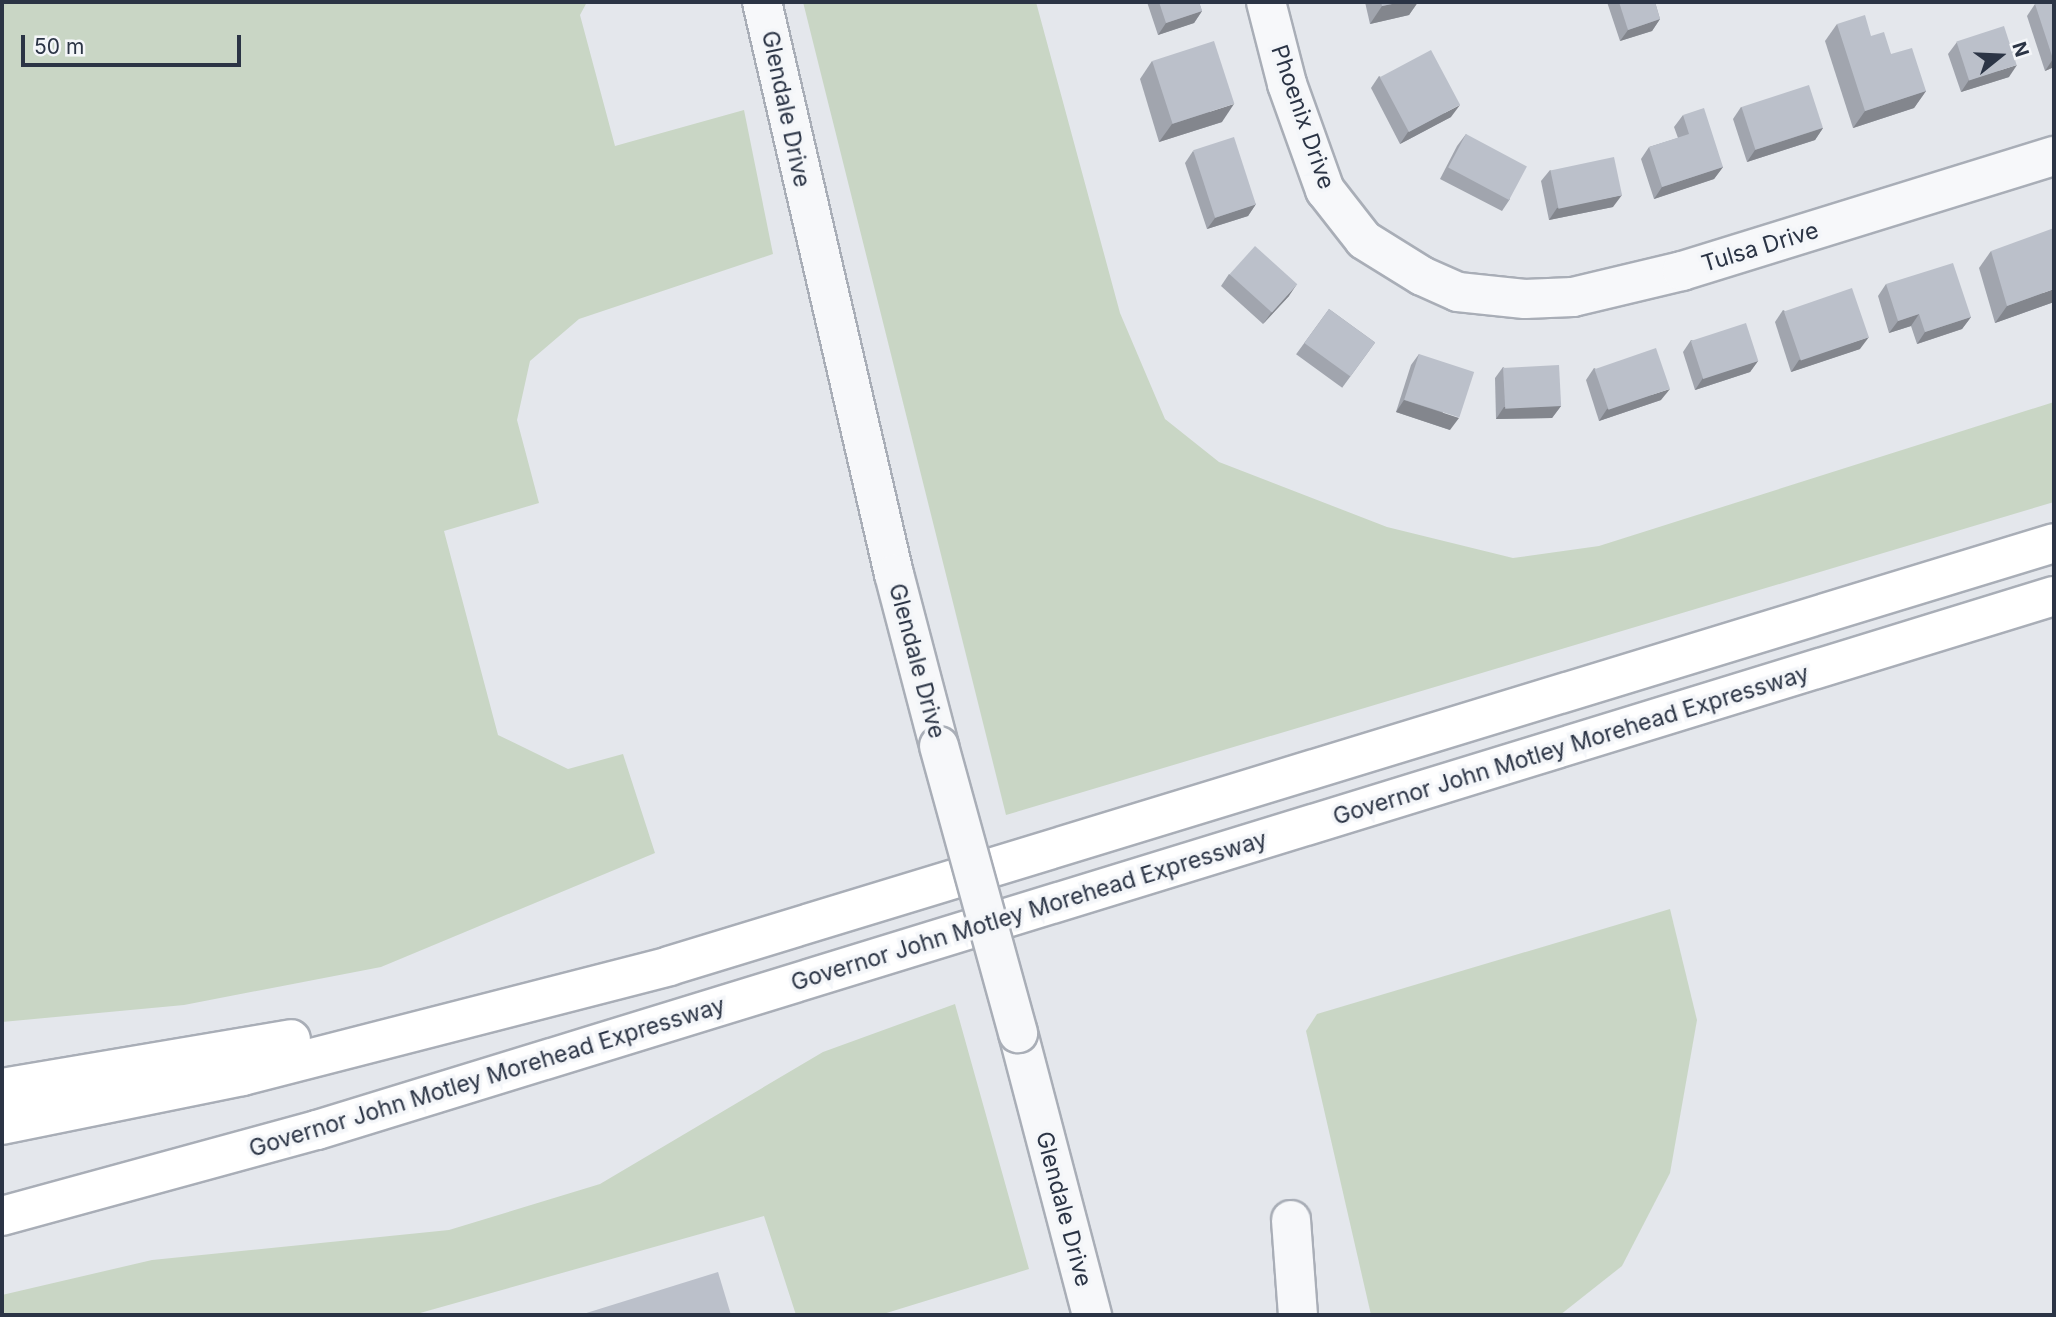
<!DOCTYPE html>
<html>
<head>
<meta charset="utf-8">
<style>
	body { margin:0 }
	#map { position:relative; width:2056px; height:1317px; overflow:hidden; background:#e4e7ec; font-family:Inter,sans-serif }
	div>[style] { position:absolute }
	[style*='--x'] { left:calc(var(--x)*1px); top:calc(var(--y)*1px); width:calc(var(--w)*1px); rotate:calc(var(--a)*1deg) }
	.green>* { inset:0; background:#c9d6c5 }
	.roads { filter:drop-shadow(2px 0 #a9aeb7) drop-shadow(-2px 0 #a9aeb7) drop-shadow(0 2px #a9aeb7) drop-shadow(0 -2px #a9aeb7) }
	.minor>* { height:38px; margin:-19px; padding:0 19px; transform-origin:19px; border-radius:19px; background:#f7f8fa }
	.highway>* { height:38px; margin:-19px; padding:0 19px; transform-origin:19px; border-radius:19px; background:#fff }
	.bridges { filter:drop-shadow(2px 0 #a9aeb7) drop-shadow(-2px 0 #a9aeb7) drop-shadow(0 2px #a9aeb7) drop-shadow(0 -2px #a9aeb7) }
	.minor-bridge>* { height:38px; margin:-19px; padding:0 19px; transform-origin:19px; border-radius:19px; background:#f7f8fa }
	.wall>* { inset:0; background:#a1a5ae; transform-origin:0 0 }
	.shaded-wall>* { inset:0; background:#83868d }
	.building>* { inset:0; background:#bbc0ca; transform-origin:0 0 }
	span { translate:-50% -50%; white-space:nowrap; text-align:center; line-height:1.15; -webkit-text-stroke:7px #f4f6f9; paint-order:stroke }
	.street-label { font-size:23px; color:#2b3445 }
	.frame { position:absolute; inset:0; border:4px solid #2b3445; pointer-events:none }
	.north { position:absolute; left:1965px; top:21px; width:70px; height:70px; -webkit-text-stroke:5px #f4f6f9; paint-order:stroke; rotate:72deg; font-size:19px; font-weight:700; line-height:28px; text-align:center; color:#2b3445 }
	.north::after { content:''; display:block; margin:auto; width:24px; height:32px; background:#2b3445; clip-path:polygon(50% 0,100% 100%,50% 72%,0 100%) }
	.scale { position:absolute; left:21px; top:35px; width:220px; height:32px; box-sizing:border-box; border:4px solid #2b3445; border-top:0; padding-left:9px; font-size:21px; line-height:24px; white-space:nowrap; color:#2b3445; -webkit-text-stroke:5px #f4f6f9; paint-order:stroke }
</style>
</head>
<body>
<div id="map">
	<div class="green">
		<i style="clip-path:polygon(2px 2px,587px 2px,580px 15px,615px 146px,744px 110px,773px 254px,579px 319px,530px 361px,517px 420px,539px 503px,444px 531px,498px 735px,568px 769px,623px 754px,655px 853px,381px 967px,184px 1005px,2px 1022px)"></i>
		<i style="clip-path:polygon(803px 2px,1036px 2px,1120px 313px,1165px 419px,1219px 462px,1387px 527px,1513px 558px,1599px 546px,2054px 402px,2054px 502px,1006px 815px)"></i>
		<i style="clip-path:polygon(1670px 909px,1697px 1020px,1670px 1173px,1622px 1266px,1560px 1315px,1371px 1315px,1306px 1031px,1317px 1014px)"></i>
		<i style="clip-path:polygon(955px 1004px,1029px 1269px,880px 1315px,796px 1315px,764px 1216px,413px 1315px,2px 1315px,2px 1295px,152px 1260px,449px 1230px,600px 1184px,823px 1052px)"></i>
	</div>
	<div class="roads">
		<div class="minor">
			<i style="--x:762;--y:2;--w:587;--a:77.01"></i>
			<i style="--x:894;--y:574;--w:178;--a:75.3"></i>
			<i style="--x:1266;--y:2;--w:85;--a:75.6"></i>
			<i style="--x:1287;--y:84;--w:113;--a:70.3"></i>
			<i style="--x:1325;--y:190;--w:63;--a:52"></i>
			<i style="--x:1364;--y:240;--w:68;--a:31.8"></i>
			<i style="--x:1422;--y:276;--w:39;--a:24"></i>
			<i style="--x:1458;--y:292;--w:67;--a:6"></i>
			<i style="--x:1525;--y:299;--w:48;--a:-2.4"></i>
			<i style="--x:1573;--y:297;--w:112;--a:-13.4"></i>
			<i style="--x:1682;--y:271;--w:389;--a:-17.2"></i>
			<i style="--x:1018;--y:1033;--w:292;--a:75.3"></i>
			<i style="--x:1291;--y:1220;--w:95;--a:85.8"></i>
		</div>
		<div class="highway">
			<i style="--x:2;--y:1088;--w:293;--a:-9.6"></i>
			<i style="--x:2;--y:1125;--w:245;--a:-11.5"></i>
			<i style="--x:242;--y:1076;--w:441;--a:-14.4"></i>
			<i style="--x:669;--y:966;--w:1448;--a:-16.98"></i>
			<i style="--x:2;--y:1216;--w:327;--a:-15.3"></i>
			<i style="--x:317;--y:1130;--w:1817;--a:-17.09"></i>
		</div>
	</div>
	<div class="bridges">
		<div class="minor-bridge">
			<i style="--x:939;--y:746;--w:298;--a:74.6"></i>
		</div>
	</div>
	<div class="wall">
		<i style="clip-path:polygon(1147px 2px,1199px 2px,1202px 11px,1194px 23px,1158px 35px)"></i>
		<i style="clip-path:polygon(1365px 2px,1418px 2px,1409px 15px,1370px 24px)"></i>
		<i style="clip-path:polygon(1607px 2px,1655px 2px,1660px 19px,1652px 31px,1620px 41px)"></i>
		<i style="clip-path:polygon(2054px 2px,2054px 67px,2045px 71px,2027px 16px,2035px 4px)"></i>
		<i style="clip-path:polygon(1837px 24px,1891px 54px,1926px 91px,1914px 108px,1853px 128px,1825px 41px)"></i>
		<i style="clip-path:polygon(1957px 42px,2009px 77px,1961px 92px,1948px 54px)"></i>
		<i style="clip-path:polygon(1152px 61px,1222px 122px,1159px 142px,1140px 79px)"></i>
		<i style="clip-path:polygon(1379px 76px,1451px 117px,1400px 144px,1371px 88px)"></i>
		<i style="clip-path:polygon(1741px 107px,1823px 128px,1815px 140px,1747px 162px,1733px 119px)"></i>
		<i style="clip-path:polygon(1683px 115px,1723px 167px,1714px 179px,1654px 199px,1641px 159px,1649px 147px,1678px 138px,1674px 127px)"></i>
		<i style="clip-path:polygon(1466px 134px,1510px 199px,1502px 211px,1440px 179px,1457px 146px)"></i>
		<i style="clip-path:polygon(1193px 151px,1256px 204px,1248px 216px,1207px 229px,1185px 163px)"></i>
		<i style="clip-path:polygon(1550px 170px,1613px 207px,1549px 220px,1541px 181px)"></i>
		<i style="clip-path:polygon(1991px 251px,2054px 302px,1995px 323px,1979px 268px)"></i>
		<i style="clip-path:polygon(1229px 274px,1289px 296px,1263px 324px,1221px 286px)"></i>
		<i style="clip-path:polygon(1886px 284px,1971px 317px,1962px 329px,1917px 344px,1911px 326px,1889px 333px,1878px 296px)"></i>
		<i style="left:1329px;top:309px;width:57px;height:56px;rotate:36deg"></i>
		<i style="clip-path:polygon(1783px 310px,1860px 349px,1791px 372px,1775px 322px)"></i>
		<i style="clip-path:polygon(1691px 340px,1758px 361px,1750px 372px,1695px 390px,1683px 352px)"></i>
		<i style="clip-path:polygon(1419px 354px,1450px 430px,1396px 412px,1411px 365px)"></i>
		<i style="clip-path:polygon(1503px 367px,1561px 406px,1552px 418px,1496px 419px,1495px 378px)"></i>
		<i style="clip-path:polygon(1594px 368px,1661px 400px,1599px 421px,1586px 380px)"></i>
	</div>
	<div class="shaded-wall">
		<i style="clip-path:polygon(1402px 2px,1418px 2px,1409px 15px,1370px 24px,1382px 6px)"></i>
		<i style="clip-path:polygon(1202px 11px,1194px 23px,1158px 35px,1166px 23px)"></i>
		<i style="clip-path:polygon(1660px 19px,1652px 31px,1620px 41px,1628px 30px)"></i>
		<i style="clip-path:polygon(2054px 58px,2054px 67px,2045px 71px,2053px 59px)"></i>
		<i style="clip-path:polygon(2017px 65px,2009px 77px,1961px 92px,1969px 80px)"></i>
		<i style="clip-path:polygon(1926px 91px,1914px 108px,1853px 128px,1865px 111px)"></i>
		<i style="clip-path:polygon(1234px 104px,1222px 122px,1159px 142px,1172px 124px)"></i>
		<i style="clip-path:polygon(1460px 105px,1451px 117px,1400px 144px,1408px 132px)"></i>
		<i style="clip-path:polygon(1823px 128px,1815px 140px,1747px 162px,1755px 150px)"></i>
		<i style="clip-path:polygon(1723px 167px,1714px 179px,1654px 199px,1662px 187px)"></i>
		<i style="clip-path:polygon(1622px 195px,1613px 207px,1549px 220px,1557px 208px)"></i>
		<i style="clip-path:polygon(1256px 204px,1248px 216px,1207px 229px,1215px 218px)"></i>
		<i style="clip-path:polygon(1297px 284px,1289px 296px,1263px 324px,1271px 313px)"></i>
		<i style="clip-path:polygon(2054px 289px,2054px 302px,1995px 323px,2007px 306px)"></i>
		<i style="clip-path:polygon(1919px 314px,1911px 326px,1889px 333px,1898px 321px)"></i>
		<i style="clip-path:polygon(1971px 317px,1962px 329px,1917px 344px,1925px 332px)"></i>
		<i style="clip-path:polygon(1869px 337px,1860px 349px,1791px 372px,1799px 360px)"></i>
		<i style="clip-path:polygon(1758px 361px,1750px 372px,1695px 390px,1703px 378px)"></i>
		<i style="clip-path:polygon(1670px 389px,1661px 400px,1599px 421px,1607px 409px)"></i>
		<i style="clip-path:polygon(1404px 400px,1459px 418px,1450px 430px,1396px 412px)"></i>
		<i style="clip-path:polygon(1561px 406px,1552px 418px,1496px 419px,1504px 407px)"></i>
	</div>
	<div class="building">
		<i style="clip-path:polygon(1159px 2px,1199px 2px,1202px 11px,1166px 23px)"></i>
		<i style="clip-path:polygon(1381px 2px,1402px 2px,1382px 6px)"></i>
		<i style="clip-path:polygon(1619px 2px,1655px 2px,1660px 19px,1628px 30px)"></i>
		<i style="clip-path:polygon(2042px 2px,2054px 2px,2054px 58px,2053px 59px,2035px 4px)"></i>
		<i style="clip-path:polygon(1865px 15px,1871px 36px,1884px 32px,1891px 54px,1912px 48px,1926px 91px,1865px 111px,1837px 24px)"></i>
		<i style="left:2004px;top:26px;width:41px;height:50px;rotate:72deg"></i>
		<i style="left:1214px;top:41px;width:66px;height:65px;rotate:72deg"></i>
		<i style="left:1431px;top:50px;width:62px;height:58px;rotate:62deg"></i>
		<i style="left:1809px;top:85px;width:45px;height:71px;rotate:72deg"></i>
		<i style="clip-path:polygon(1704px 108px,1723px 167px,1662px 187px,1649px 147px,1689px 134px,1683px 115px)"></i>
		<i style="left:1466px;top:134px;width:69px;height:38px;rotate:28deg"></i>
		<i style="left:1234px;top:137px;width:71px;height:43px;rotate:72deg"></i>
		<i style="left:1614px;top:157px;width:39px;height:65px;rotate:78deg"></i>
		<i style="clip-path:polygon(2054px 228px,2054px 289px,2007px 306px,1991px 251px)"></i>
		<i style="left:1255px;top:246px;width:57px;height:38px;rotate:42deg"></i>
		<i style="clip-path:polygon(1953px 263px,1971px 317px,1925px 332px,1919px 314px,1898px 321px,1886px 284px)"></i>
		<i style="left:1852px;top:288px;width:52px;height:72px;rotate:71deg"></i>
		<i style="left:1329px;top:309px;width:57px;height:42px;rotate:36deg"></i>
		<i style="left:1746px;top:323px;width:40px;height:58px;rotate:72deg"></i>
		<i style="left:1656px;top:348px;width:43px;height:65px;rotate:71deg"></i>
		<i style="left:1419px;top:354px;width:58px;height:48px;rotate:18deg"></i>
		<i style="left:1559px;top:365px;width:41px;height:56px;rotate:87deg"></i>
		<i style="clip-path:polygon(718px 1272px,731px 1315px,580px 1315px)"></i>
	</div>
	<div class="street-label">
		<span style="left:786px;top:109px;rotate:78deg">Glendale Drive</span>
		<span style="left:1303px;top:117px;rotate:71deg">Phoenix Drive</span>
		<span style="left:1760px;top:247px;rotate:-17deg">Tulsa Drive</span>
		<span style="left:917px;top:661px;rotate:75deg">Glendale Drive</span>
		<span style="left:1571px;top:745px;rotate:-17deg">Governor John Motley Morehead Expressway</span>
		<span style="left:1029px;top:911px;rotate:-17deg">Governor John Motley Morehead Expressway</span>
		<span style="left:487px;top:1077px;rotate:-17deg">Governor John Motley Morehead Expressway</span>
		<span style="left:1064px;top:1209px;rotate:75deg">Glendale Drive</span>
	</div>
	<div class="frame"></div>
	<div class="north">N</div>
	<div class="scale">50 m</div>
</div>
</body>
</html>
